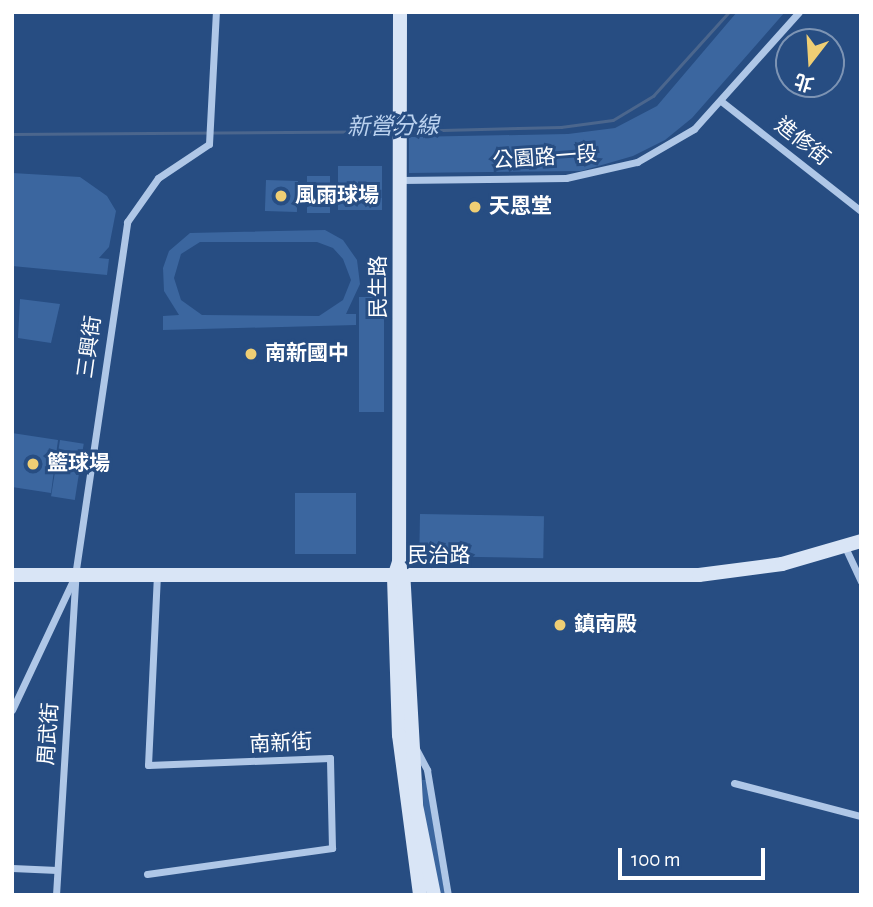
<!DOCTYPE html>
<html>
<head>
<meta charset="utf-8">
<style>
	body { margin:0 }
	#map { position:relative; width:873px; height:907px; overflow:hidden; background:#274d82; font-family:"Alegreya Sans","Noto Sans TC",sans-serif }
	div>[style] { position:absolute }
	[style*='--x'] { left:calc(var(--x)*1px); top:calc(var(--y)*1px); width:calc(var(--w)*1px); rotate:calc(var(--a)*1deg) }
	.green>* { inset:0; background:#3b669f; transform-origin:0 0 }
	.stream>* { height:2.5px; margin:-1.25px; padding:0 1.25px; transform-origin:1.25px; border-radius:1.25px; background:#4b668d }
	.street>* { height:7px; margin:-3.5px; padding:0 3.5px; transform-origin:3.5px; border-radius:3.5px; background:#afc7e7 }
	.secondary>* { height:14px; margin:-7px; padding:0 7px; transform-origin:7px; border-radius:7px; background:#d9e5f6 }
	.dots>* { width:19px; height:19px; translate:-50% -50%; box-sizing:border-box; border:4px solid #274d82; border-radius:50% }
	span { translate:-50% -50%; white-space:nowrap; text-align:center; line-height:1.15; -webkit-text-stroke:6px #274d82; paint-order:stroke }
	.street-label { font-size:21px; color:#fff }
	.poi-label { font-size:21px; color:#fff; font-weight:700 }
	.left { translate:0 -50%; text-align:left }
	.water-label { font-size:23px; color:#bad1ee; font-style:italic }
	.frame { position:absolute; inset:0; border:14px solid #fff; pointer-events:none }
	.north { position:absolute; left:775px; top:28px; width:70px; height:70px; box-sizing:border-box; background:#274d82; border:2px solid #7d94b4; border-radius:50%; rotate:197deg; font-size:19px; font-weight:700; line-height:28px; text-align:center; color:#fff }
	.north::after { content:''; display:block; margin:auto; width:24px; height:32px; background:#efce74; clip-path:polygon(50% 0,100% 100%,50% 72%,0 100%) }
	.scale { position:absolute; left:618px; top:848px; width:147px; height:32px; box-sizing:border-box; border:4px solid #fff; border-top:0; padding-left:9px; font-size:21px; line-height:24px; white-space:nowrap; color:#fff; -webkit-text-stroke:5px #274d82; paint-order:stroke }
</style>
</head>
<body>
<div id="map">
	<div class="green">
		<i style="clip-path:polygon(737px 12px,785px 12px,692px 118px,665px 140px,633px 156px,581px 171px,409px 173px,409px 137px,568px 134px,615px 128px,657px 106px)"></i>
		<i style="left:338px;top:166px;width:44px;height:44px"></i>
		<i style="clip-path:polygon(12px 173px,80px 177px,107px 196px,116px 211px,109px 247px,99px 258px,109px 259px,107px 275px,12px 266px)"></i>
		<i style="left:307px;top:176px;width:23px;height:37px"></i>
		<i style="left:266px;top:180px;width:32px;height:31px;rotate:2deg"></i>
		<i style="clip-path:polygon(evenodd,325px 230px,343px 240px,357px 260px,360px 284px,346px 314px,356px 314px,356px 325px,163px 330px,163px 316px,179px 315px,164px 291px,163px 268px,169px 251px,190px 233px,325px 230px,200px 242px,317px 242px,333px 248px,343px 259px,351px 280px,343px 300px,319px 316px,202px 315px,181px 300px,174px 278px,181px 254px,200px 242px)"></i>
		<i style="left:359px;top:297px;width:25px;height:115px"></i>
		<i style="clip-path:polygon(20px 299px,60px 304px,51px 343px,18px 338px)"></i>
		<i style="clip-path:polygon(12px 433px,58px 440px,51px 493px,12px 487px)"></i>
		<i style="left:60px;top:440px;width:24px;height:57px;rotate:9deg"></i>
		<i style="left:295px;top:493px;width:61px;height:61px"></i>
		<i style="left:420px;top:514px;width:124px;height:42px;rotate:1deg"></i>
		<i style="clip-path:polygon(422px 780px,426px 780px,445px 895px,439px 895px,424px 815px)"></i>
	</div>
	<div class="stream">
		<i style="--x:404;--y:131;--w:157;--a:-1.5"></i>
		<i style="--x:561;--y:127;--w:52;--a:-7.7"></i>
		<i style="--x:613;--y:120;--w:47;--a:-31"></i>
		<i style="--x:653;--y:96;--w:113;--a:-47.9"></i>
		<i style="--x:12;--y:134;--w:382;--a:-0.4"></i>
	</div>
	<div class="street">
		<i style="--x:721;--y:101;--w:178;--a:38.2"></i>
		<i style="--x:400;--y:180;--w:166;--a:-0.7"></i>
		<i style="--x:566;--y:178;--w:73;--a:-12.7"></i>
		<i style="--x:637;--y:162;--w:66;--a:-30.1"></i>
		<i style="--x:694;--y:129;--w:157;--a:-48.1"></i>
		<i style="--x:845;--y:547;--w:38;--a:65"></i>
		<i style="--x:12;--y:710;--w:148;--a:-64.8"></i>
		<i style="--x:75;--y:576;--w:358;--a:-81.6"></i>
		<i style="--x:127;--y:222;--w:54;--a:-54.8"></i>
		<i style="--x:158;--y:178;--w:61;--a:-33.7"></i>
		<i style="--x:209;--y:144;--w:132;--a:-87"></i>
		<i style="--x:415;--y:747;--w:26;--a:62"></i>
		<i style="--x:427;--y:770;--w:127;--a:80.5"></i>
		<i style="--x:734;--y:783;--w:131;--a:14.6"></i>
		<i style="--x:12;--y:868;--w:45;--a:2.5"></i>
		<i style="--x:147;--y:874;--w:187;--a:-8"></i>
		<i style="--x:332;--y:848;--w:90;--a:-91.3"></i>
		<i style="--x:330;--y:758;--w:182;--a:177.8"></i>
		<i style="--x:148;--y:765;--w:189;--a:-87.3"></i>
		<i style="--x:56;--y:895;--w:316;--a:-86.5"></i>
	</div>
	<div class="secondary">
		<i style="--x:400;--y:12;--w:550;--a:90.1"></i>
		<i style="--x:399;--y:562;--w:16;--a:108"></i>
		<i style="--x:394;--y:577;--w:158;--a:88.2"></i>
		<i style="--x:399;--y:735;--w:161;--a:82.5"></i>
		<i style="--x:403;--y:570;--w:235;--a:86.8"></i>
		<i style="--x:416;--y:805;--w:92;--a:78.7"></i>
		<i style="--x:12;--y:575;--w:687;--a:0"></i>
		<i style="--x:699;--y:575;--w:84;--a:-7.5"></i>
		<i style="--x:782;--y:564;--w:82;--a:-16.2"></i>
	</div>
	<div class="dots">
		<i style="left:281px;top:196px;background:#efce74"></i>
		<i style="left:475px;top:207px;background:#efce74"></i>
		<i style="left:251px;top:354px;background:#efce74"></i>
		<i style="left:33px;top:464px;background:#efce74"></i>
		<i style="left:560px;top:625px;background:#efce74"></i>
	</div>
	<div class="street-label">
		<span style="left:802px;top:142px;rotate:38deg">進修街</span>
		<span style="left:545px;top:158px;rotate:-4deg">公園路一段</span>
		<span style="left:379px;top:287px;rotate:-90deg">民生路</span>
		<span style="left:90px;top:347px;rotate:-82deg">三興街</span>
		<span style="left:439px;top:556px">民治路</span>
		<span style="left:49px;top:734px;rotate:-86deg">周武街</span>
		<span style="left:281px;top:744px;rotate:-3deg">南新街</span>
	</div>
	<div class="poi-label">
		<span class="left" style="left:295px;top:196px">風雨球場</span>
		<span class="left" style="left:489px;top:207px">天恩堂</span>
		<span class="left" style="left:265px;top:354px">南新國中</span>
		<span class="left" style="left:47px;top:464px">籃球場</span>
		<span class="left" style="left:574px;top:625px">鎮南殿</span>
	</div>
	<div class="water-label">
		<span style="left:393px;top:128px;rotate:-1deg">新營分線</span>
	</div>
	<div class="frame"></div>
	<div class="north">北</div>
	<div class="scale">100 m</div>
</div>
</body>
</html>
